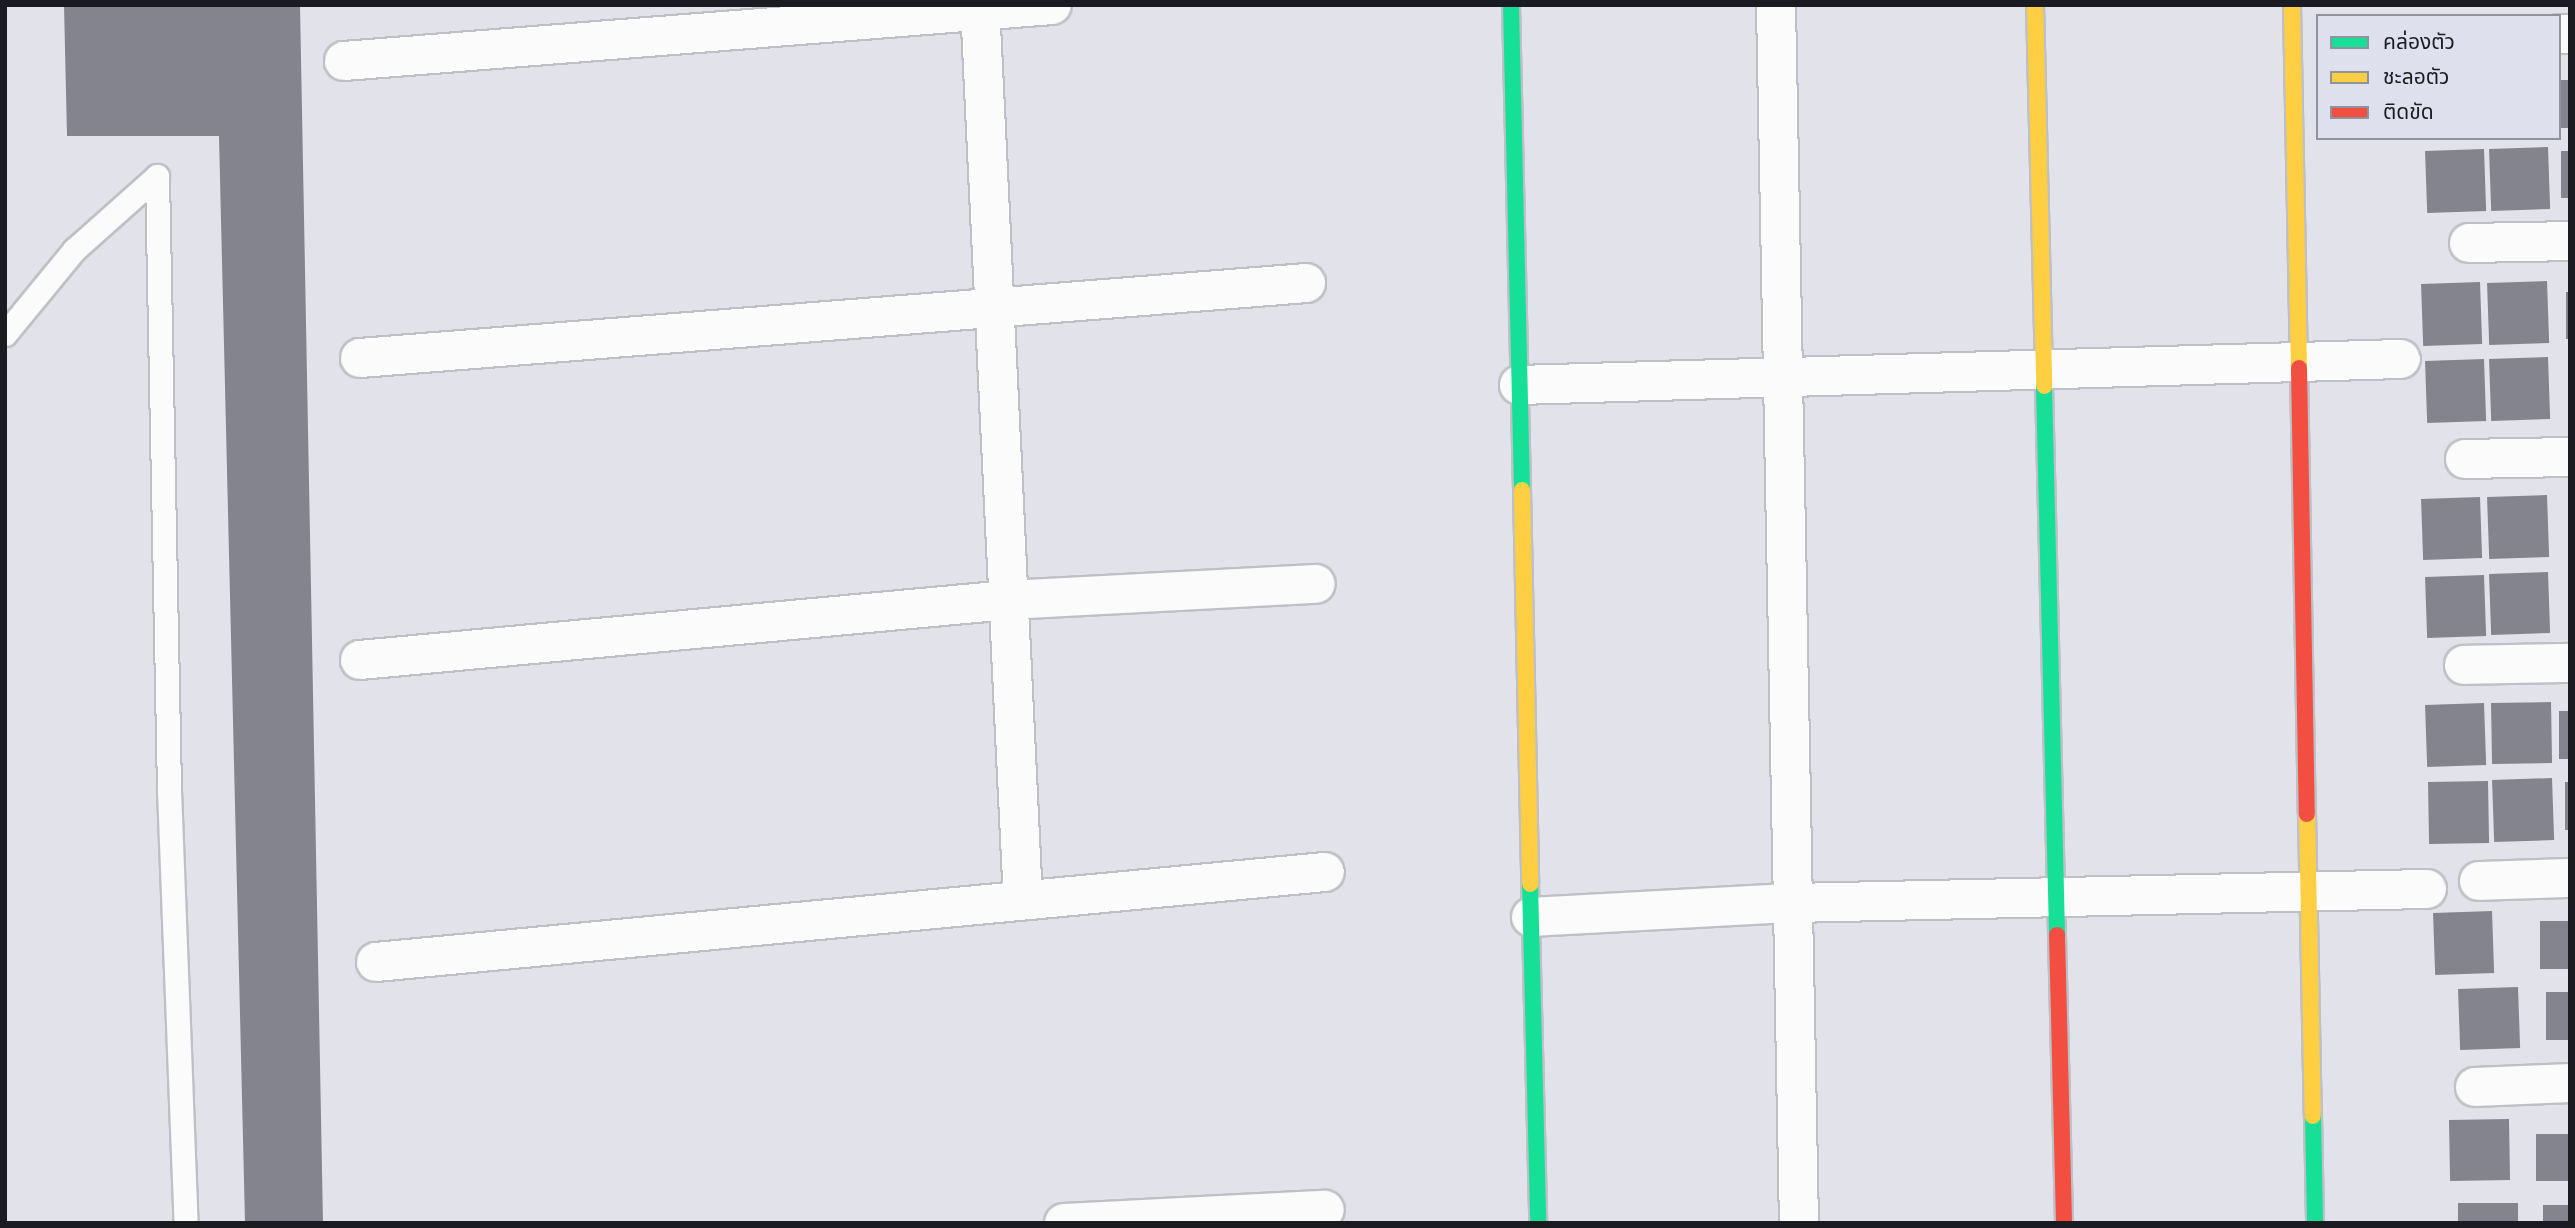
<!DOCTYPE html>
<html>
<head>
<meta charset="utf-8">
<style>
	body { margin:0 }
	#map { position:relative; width:2575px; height:1228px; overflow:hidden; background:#e2e3ea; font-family:Lato,"Noto Sans Thai",sans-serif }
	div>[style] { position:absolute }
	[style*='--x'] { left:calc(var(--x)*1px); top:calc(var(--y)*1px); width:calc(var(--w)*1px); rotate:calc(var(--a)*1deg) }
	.building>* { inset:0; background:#83848d; transform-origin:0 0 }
	.roads { filter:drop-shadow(2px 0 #bfc0c6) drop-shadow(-2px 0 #bfc0c6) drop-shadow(0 2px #bfc0c6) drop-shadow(0 -2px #bfc0c6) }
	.lane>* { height:23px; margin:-11.5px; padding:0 11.5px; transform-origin:11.5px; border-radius:11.5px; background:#fbfbfc }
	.street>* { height:38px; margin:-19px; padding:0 19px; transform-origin:19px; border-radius:19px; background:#fbfbfc }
	.fast>* { height:16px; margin:-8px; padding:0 8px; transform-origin:8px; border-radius:8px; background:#16e098 }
	.slow>* { height:16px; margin:-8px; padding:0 8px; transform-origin:8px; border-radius:8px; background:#ffcf43 }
	.jam>* { height:16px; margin:-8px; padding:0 8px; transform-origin:8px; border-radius:8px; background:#f24e42 }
	span { translate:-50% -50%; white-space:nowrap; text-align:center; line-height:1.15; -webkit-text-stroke:7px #dee0ee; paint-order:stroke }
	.frame { position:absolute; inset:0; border:7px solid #1b1c21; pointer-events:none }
	.legend { position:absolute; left:2316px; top:14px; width:245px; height:126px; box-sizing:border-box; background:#dee0ee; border:2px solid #90929c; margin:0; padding:9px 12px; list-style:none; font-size:21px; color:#1b1c21 }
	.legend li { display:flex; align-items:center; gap:14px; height:35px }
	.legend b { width:35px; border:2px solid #90929c }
</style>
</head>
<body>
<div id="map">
	<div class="building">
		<i style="clip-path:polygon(64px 5px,300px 5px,323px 1223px,245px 1223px,219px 136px,67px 136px)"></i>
		<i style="left:2559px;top:80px;width:11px;height:48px"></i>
		<i style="left:2548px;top:147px;width:62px;height:59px;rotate:88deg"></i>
		<i style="left:2484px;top:149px;width:62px;height:59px;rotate:88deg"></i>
		<i style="left:2561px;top:151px;width:9px;height:47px"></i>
		<i style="left:2547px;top:281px;width:62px;height:60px;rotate:88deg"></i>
		<i style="left:2480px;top:282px;width:62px;height:59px;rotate:88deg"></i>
		<i style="left:2566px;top:292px;width:4px;height:47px"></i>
		<i style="left:2548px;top:357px;width:62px;height:59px;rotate:88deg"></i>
		<i style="left:2484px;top:359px;width:62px;height:59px;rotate:88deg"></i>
		<i style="left:2547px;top:495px;width:62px;height:60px;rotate:88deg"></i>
		<i style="left:2480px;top:497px;width:61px;height:59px;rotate:88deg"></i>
		<i style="left:2548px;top:572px;width:61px;height:59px;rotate:88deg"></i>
		<i style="left:2484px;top:575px;width:61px;height:59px;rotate:88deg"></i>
		<i style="left:2551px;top:702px;width:61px;height:60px;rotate:89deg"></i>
		<i style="left:2484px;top:703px;width:62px;height:59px;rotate:88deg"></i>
		<i style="left:2559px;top:711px;width:11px;height:48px"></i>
		<i style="left:2552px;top:778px;width:62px;height:60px;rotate:88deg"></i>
		<i style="left:2488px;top:781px;width:62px;height:60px;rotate:89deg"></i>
		<i style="left:2565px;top:782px;width:5px;height:48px"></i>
		<i style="left:2492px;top:911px;width:62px;height:59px;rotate:88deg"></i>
		<i style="left:2540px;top:921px;width:30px;height:48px"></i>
		<i style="left:2518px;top:987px;width:61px;height:60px;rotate:88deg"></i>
		<i style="left:2546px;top:992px;width:24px;height:48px"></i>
		<i style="left:2509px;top:1119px;width:61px;height:60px;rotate:89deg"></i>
		<i style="left:2536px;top:1134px;width:34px;height:47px"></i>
		<i style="left:2518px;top:1203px;width:20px;height:60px;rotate:90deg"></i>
		<i style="left:2543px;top:1205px;width:27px;height:18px"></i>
	</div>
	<div class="roads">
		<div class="lane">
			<i style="--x:157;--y:176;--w:614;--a:88.88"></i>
			<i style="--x:169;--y:790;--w:433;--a:87.8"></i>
			<i style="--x:5;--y:334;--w:109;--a:-50.6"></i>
			<i style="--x:74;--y:250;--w:111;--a:-41.7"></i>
		</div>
		<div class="street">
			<i style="--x:980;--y:5;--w:895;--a:87.25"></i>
			<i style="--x:1776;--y:5;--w:1218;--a:88.92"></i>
			<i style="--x:2559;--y:34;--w:11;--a:0"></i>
			<i style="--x:344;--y:61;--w:710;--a:-4.52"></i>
			<i style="--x:2469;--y:243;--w:101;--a:-1.1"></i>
			<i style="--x:360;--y:358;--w:949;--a:-4.53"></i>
			<i style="--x:1519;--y:385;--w:882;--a:-1.69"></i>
			<i style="--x:2465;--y:459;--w:105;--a:-1.1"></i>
			<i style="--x:360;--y:660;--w:651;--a:-5.29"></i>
			<i style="--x:1008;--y:600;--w:308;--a:-3"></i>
			<i style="--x:2464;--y:665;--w:106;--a:-1.1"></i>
			<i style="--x:2479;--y:881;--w:91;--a:-1.9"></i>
			<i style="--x:1531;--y:917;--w:262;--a:-3.1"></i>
			<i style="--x:1793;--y:903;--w:634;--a:-1.27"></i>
			<i style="--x:376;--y:962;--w:953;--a:-5.42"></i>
			<i style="--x:2475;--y:1087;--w:95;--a:-2.4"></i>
			<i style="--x:1064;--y:1223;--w:261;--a:-2.9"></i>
		</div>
		<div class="fast">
			<i style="--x:1511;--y:5;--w:485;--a:88.7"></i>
			<i style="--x:2044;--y:386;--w:549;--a:88.64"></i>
			<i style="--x:1530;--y:884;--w:339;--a:88.6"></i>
			<i style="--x:2313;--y:1116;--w:107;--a:88.9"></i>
		</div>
		<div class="slow">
			<i style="--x:2035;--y:5;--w:381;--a:88.6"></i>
			<i style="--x:2292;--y:5;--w:363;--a:88.9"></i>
			<i style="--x:1522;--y:490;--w:394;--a:88.8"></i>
			<i style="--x:2307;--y:814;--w:302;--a:88.9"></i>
		</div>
		<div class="jam">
			<i style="--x:2299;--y:368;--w:446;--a:89"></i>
			<i style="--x:2057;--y:935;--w:288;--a:88.6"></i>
		</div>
	</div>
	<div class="frame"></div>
	<ul class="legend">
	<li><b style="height:9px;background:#16e098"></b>คล่องตัว</li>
	<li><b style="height:9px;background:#ffcf43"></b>ชะลอตัว</li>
	<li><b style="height:9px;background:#f24e42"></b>ติดขัด</li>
	</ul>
</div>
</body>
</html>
